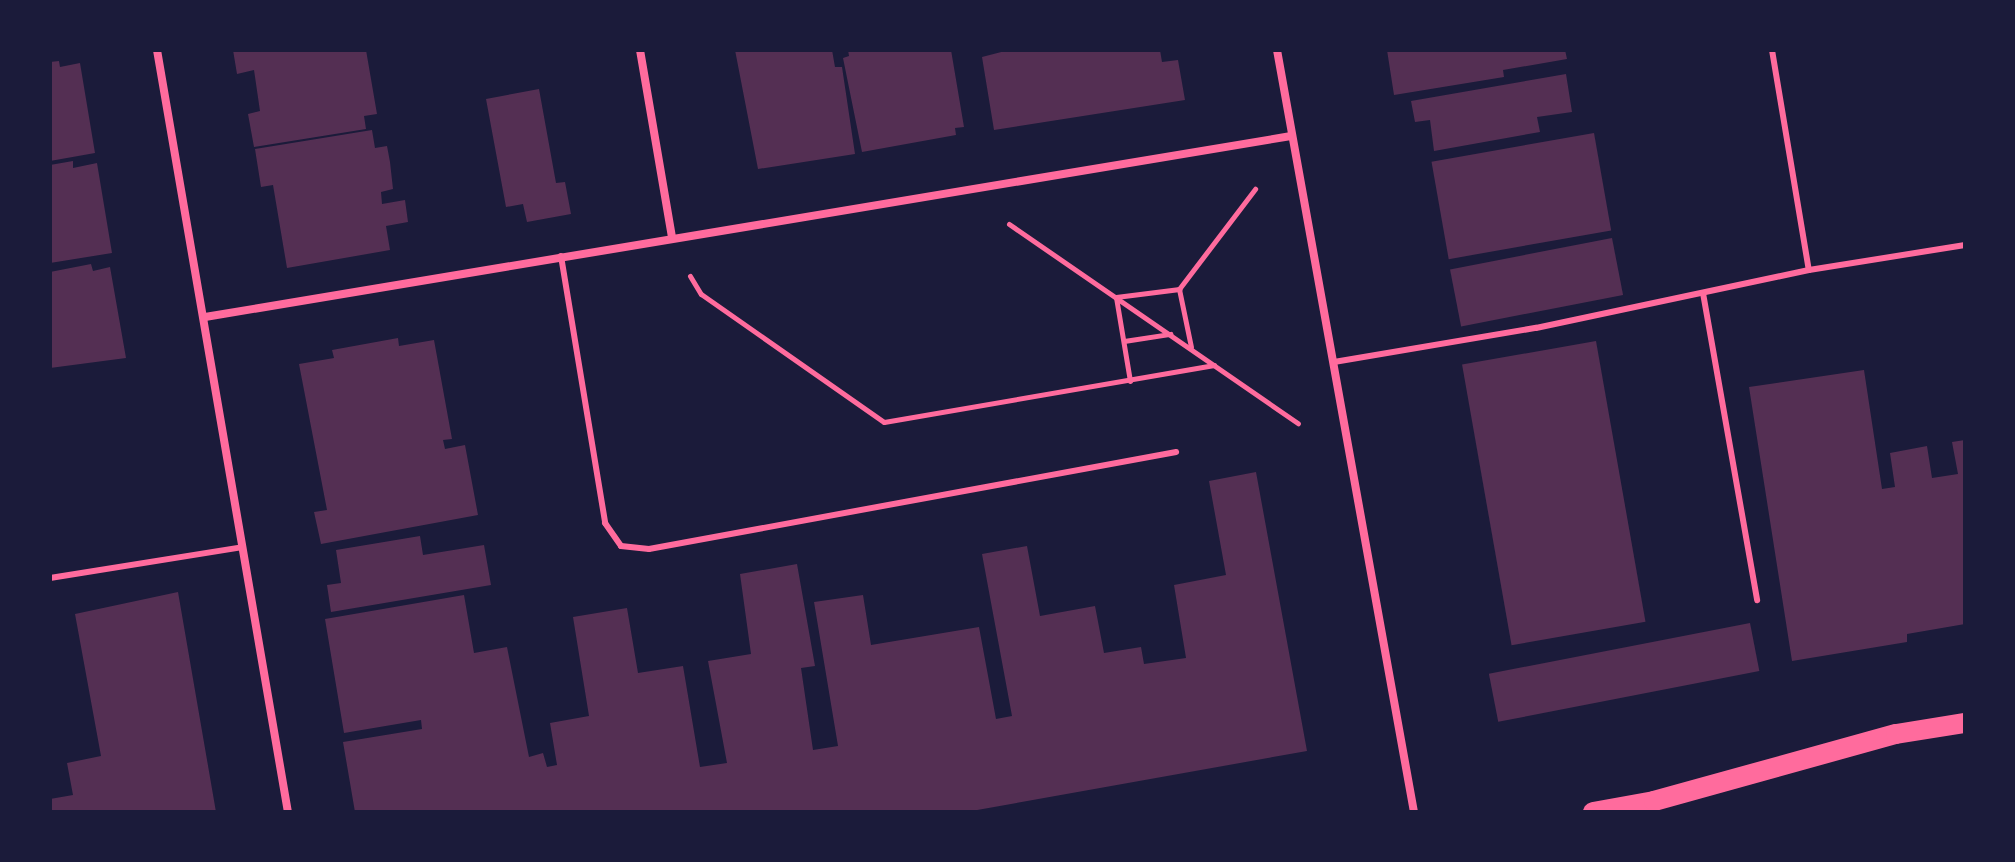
<!DOCTYPE html>
<html>
<head>
<meta charset="utf-8">
<style>
	body { margin:0 }
	#map { position:relative; width:2015px; height:862px; overflow:hidden; background:#1b1b3a; font-family:"IBM Plex Sans",sans-serif }
	div>[style] { position:absolute }
	[style*='--x'] { left:calc(var(--x)*1px); top:calc(var(--y)*1px); width:calc(var(--w)*1px); rotate:calc(var(--a)*1deg) }
	.building>* { inset:0; background:#542f53; transform-origin:0 0 }
	.path>* { height:5px; margin:-2.5px; padding:0 2.5px; transform-origin:2.5px; border-radius:2.5px; background:#ff6b9d }
	.service>* { height:6px; margin:-3px; padding:0 3px; transform-origin:3px; border-radius:3px; background:#ff6b9d }
	.minor>* { height:8px; margin:-4px; padding:0 4px; transform-origin:4px; border-radius:4px; background:#ff6b9d }
	.primary>* { height:20px; margin:-10px; padding:0 10px; transform-origin:10px; border-radius:10px; background:#ff6b9d }
	span { translate:-50% -50%; white-space:nowrap; text-align:center; line-height:1.15; -webkit-text-stroke:8px #1b1b3a; paint-order:stroke }
	.frame { position:absolute; inset:0; border:52px solid #1b1b3a; pointer-events:none }
</style>
</head>
<body>
<div id="map">
	<div class="building">
		<i style="clip-path:polygon(233px 50px,366px 50px,377px 114px,364px 116px,366px 129px,254px 147px,248px 114px,260px 111px,254px 70px,237px 74px)"></i>
		<i style="clip-path:polygon(735px 50px,832px 50px,835px 67px,842px 67px,855px 154px,758px 169px)"></i>
		<i style="clip-path:polygon(848px 50px,951px 50px,964px 127px,955px 128px,956px 135px,862px 152px,843px 58px,849px 56px)"></i>
		<i style="clip-path:polygon(1009px 50px,1160px 50px,1162px 62px,1178px 60px,1185px 100px,994px 130px,982px 57px)"></i>
		<i style="clip-path:polygon(1387px 50px,1565px 50px,1567px 59px,1503px 70px,1504px 77px,1394px 95px)"></i>
		<i style="clip-path:polygon(59px 61px,60px 67px,80px 63px,95px 153px,50px 161px,50px 62px)"></i>
		<i style="clip-path:polygon(1566px 74px,1572px 112px,1537px 117px,1540px 132px,1434px 151px,1430px 120px,1415px 122px,1411px 101px)"></i>
		<i style="clip-path:polygon(539px 89px,556px 183px,565px 182px,571px 214px,527px 222px,523px 204px,506px 207px,486px 99px)"></i>
		<i style="clip-path:polygon(372px 130px,375px 148px,387px 146px,390px 162px,393px 189px,381px 192px,382px 204px,405px 200px,408px 222px,386px 226px,390px 250px,287px 268px,273px 185px,261px 187px,255px 149px)"></i>
		<i style="left:1594px;top:133px;width:99px;height:165px;rotate:80deg"></i>
		<i style="clip-path:polygon(73px 161px,73px 168px,97px 163px,112px 253px,50px 263px,50px 165px)"></i>
		<i style="left:1612px;top:238px;width:58px;height:165px;rotate:79deg"></i>
		<i style="clip-path:polygon(91px 264px,93px 271px,110px 267px,126px 358px,50px 368px,50px 272px)"></i>
		<i style="clip-path:polygon(398px 338px,399px 346px,434px 340px,452px 439px,443px 440px,445px 449px,465px 445px,478px 515px,321px 544px,314px 512px,327px 510px,299px 364px,334px 358px,332px 350px)"></i>
		<i style="left:1596px;top:341px;width:285px;height:136px;rotate:80deg"></i>
		<i style="clip-path:polygon(1864px 370px,1882px 489px,1895px 487px,1890px 453px,1927px 446px,1932px 478px,1958px 474px,1952px 442px,1965px 440px,1965px 624px,1907px 634px,1907px 642px,1792px 661px,1749px 387px)"></i>
		<i style="clip-path:polygon(1256px 472px,1307px 751px,966px 812px,355px 812px,343px 742px,422px 729px,421px 720px,344px 733px,325px 619px,464px 595px,474px 653px,507px 647px,529px 757px,543px 753px,547px 767px,557px 765px,550px 723px,589px 716px,573px 617px,627px 608px,638px 673px,683px 666px,700px 767px,727px 763px,708px 661px,751px 654px,740px 574px,797px 564px,815px 666px,801px 668px,813px 750px,838px 746px,814px 602px,863px 595px,871px 645px,979px 627px,996px 719px,1012px 716px,982px 554px,1027px 546px,1040px 616px,1095px 606px,1104px 653px,1141px 647px,1144px 664px,1186px 658px,1174px 585px,1226px 575px,1209px 481px)"></i>
		<i style="clip-path:polygon(420px 536px,423px 555px,484px 545px,491px 585px,331px 612px,327px 585px,341px 583px,336px 550px)"></i>
		<i style="clip-path:polygon(178px 592px,216px 812px,50px 812px,50px 799px,73px 795px,67px 763px,101px 756px,75px 614px)"></i>
		<i style="left:1750px;top:623px;width:49px;height:266px;rotate:79deg"></i>
	</div>
	<div class="path">
		<i style="--x:1009;--y:224;--w:351;--a:34.6"></i>
		<i style="--x:690;--y:276;--w:21;--a:59"></i>
		<i style="--x:701;--y:294;--w:223;--a:35"></i>
		<i style="--x:884;--y:422;--w:335;--a:-9.8"></i>
		<i style="--x:1179;--y:289;--w:126;--a:-52.8"></i>
		<i style="--x:1124;--y:341;--w:47;--a:-8.7"></i>
		<i style="--x:1130;--y:381;--w:85;--a:-99.5"></i>
		<i style="--x:1116;--y:297;--w:64;--a:-7.2"></i>
		<i style="--x:1179;--y:289;--w:59;--a:78.3"></i>
	</div>
	<div class="service">
		<i style="--x:1772;--y:50;--w:223;--a:80.5"></i>
		<i style="--x:561;--y:256;--w:271;--a:80.6"></i>
		<i style="--x:605;--y:523;--w:28;--a:55"></i>
		<i style="--x:621;--y:546;--w:28;--a:6"></i>
		<i style="--x:649;--y:549;--w:536;--a:-10.43"></i>
		<i style="--x:1703;--y:293;--w:312;--a:80"></i>
		<i style="--x:1334;--y:362;--w:205;--a:-9.6"></i>
		<i style="--x:1536;--y:328;--w:279;--a:-12"></i>
		<i style="--x:1809;--y:270;--w:158;--a:-9.1"></i>
		<i style="--x:50;--y:578;--w:195;--a:-9.1"></i>
	</div>
	<div class="minor">
		<i style="--x:157;--y:50;--w:773;--a:80.25"></i>
		<i style="--x:640;--y:50;--w:191;--a:80.3"></i>
		<i style="--x:1277;--y:50;--w:774;--a:79.81"></i>
		<i style="--x:205;--y:317;--w:1101;--a:-9.46"></i>
	</div>
	<div class="primary">
		<i style="--x:1593;--y:812;--w:62;--a:-10.2"></i>
		<i style="--x:1654;--y:801;--w:251;--a:-15.5"></i>
		<i style="--x:1896;--y:734;--w:70;--a:-9.1"></i>
	</div>
	<div class="frame"></div>
</div>
</body>
</html>
